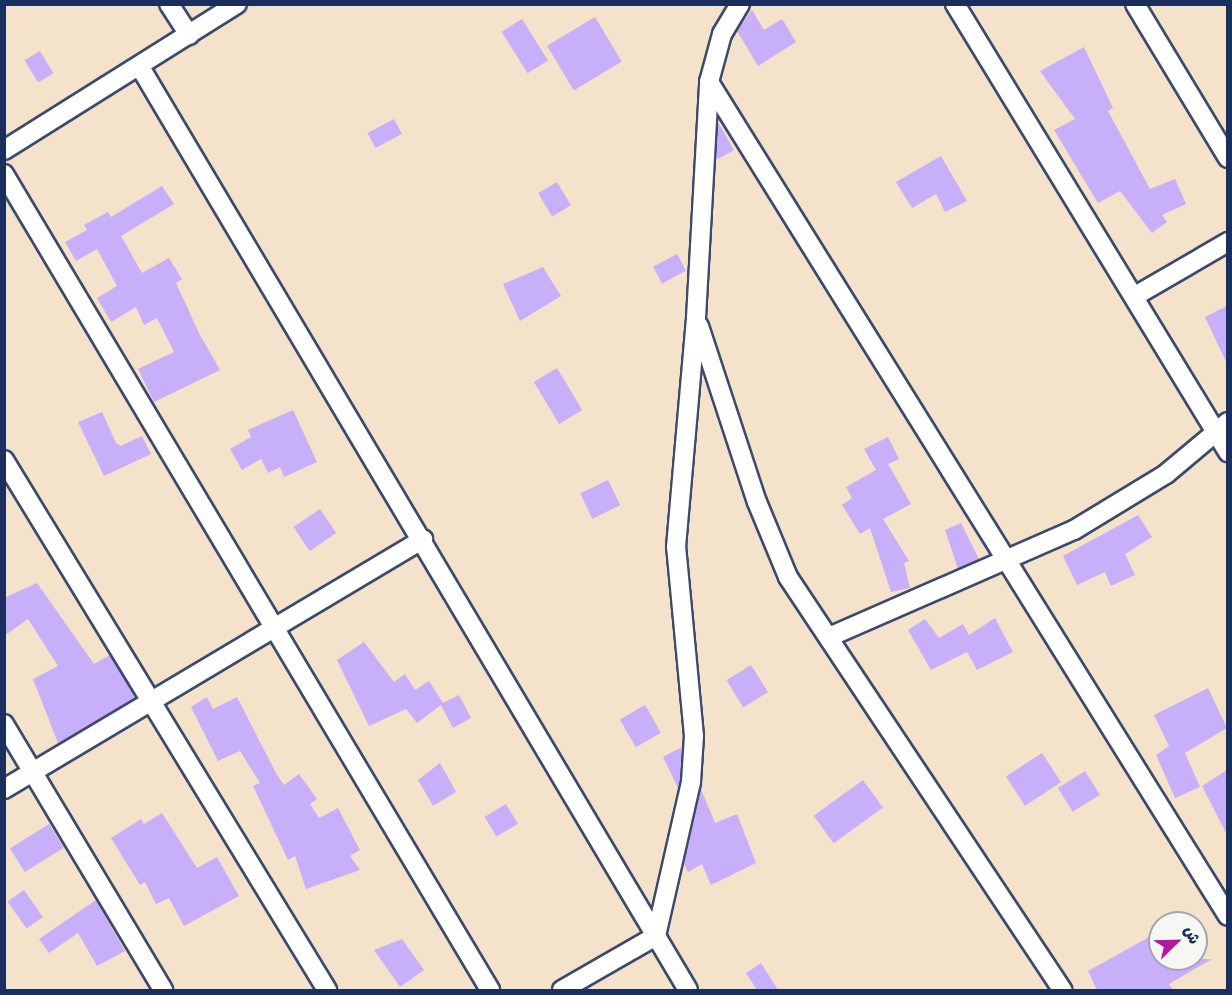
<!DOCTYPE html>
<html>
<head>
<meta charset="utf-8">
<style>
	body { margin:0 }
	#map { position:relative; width:1232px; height:995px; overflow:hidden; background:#f4e2ca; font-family:Mali,"Playpen Sans Arabic",sans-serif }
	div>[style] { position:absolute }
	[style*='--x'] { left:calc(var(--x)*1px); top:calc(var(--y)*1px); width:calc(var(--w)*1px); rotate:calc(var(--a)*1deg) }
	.building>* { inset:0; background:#c8aff9; transform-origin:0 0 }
	.roads { filter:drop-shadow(2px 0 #3c4a6e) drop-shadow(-2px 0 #3c4a6e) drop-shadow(0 2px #3c4a6e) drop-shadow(0 -2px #3c4a6e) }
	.minor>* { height:18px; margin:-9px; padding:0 9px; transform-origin:9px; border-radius:9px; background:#fff }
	span { translate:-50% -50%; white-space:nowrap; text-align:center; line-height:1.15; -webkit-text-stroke:4.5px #f6f6f2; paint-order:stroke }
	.frame { position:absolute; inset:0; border:6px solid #1b2f5e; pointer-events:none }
	.north { position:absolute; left:1148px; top:911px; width:60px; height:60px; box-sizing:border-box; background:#f6f6f2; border:2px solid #9ea6b7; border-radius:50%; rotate:67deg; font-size:16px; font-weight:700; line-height:24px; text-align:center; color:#1b2f5e }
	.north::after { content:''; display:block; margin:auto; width:21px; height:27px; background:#b5179e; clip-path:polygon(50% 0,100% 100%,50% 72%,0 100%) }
</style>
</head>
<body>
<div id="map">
	<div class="building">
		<i style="clip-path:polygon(752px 10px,764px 30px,782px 19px,796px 42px,758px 66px,737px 31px)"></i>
		<i style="left:595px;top:17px;width:52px;height:56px;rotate:59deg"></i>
		<i style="left:522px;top:19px;width:49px;height:24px;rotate:58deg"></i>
		<i style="clip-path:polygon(1084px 47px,1113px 108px,1108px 111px,1150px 189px,1175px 179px,1186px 204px,1162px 215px,1167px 222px,1152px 233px,1120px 191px,1098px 203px,1054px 130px,1075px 119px,1040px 71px)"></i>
		<i style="left:40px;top:51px;width:26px;height:18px;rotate:59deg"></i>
		<i style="left:394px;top:119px;width:17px;height:30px;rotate:62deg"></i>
		<i style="clip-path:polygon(718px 122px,734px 150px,716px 160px,716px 159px)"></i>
		<i style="clip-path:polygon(941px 156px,967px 201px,945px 212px,936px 194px,912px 208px,896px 182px)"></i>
		<i style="left:557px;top:182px;width:27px;height:22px;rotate:59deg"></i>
		<i style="clip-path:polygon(162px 186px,174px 204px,121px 236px,142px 273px,169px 258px,182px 279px,176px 283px,199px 333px,220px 370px,154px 402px,138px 369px,174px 352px,157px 318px,144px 325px,136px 307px,111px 322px,97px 298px,117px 286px,97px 249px,76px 261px,65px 242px,87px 230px,84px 225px,108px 212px,111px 217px)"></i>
		<i style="left:677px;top:254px;width:19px;height:27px;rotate:62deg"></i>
		<i style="clip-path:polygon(543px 267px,561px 296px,520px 321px,503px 284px)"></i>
		<i style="clip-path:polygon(1227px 306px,1227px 364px,1205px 317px)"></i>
		<i style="left:557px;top:368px;width:49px;height:27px;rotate:59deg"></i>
		<i style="clip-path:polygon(293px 410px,317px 462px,284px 477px,280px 467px,268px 473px,261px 459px,242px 470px,230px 449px,251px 437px,248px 430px)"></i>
		<i style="clip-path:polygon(102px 412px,116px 443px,121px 446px,142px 436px,151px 454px,104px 476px,78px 422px)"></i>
		<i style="clip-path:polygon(888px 437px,899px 459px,888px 464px,911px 504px,883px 519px,909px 561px,904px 563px,910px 588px,891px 592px,870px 528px,860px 534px,842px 505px,852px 498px,846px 487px,876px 470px,864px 449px)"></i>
		<i style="left:608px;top:480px;width:28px;height:31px;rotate:64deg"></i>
		<i style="left:320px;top:509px;width:29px;height:32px;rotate:56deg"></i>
		<i style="clip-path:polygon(1138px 515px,1152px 537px,1125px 554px,1135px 575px,1111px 586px,1105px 572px,1077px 585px,1063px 556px)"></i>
		<i style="clip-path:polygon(961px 523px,979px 559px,958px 569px,945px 530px)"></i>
		<i style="clip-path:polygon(37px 583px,94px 664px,110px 655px,136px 697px,58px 743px,33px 679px,58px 666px,28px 619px,4px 636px,4px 598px)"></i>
		<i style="clip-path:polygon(995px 618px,1013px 652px,977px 670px,967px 652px,931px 670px,908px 630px,925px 619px,939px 638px,963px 624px,969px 635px)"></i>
		<i style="clip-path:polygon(364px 642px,394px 682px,405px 674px,415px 690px,429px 681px,443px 703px,459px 695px,471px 718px,453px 728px,441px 705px,417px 723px,406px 709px,369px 726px,337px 660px)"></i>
		<i style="left:751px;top:665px;width:32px;height:29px;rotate:58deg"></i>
		<i style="clip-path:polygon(1208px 688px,1227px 728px,1185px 753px,1200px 787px,1175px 798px,1156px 755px,1169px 746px,1154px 715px)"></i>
		<i style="clip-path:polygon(207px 697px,213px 709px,237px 697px,277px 775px,284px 785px,299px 774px,317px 799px,310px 804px,319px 818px,338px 808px,360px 850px,350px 856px,360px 870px,306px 889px,295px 856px,288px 860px,253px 786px,260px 783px,240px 751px,218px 761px,191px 707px)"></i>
		<i style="left:645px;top:705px;width:32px;height:29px;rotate:60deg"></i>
		<i style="clip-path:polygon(682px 747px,680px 780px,678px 788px,663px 757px)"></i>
		<i style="left:1042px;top:753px;width:35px;height:43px;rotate:57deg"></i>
		<i style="clip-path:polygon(440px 763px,456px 792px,433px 806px,418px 780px)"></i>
		<i style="clip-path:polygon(1227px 770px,1227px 835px,1202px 786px)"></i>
		<i style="left:1085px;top:771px;width:28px;height:32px;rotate:58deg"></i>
		<i style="left:863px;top:780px;width:34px;height:61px;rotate:54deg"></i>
		<i style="clip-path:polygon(701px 789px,715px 823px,737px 814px,756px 863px,711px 885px,702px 864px,688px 872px,684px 864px)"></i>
		<i style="left:506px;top:804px;width:23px;height:25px;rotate:59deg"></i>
		<i style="clip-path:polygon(162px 813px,197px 868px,217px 857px,239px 896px,184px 926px,169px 898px,156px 904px,145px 882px,140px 885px,111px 838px,141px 819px,144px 824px)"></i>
		<i style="left:49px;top:824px;width:28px;height:46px;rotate:58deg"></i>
		<i style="left:24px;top:890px;width:33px;height:20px;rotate:55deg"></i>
		<i style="clip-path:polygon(96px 900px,125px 951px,97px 966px,78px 933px,49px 953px,39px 939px)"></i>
		<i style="clip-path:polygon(1160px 931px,1160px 959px,1212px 959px,1169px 984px,1173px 990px,1097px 990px,1088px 971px)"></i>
		<i style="clip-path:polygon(402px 939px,424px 970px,400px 987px,374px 950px)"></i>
		<i style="clip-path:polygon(761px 963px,778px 990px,757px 990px,746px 973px)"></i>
	</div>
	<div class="roads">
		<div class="minor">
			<i style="--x:169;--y:4;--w:37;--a:57"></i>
			<i style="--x:955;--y:4;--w:525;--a:58.64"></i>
			<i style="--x:1135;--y:4;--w:180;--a:58.9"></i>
			<i style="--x:140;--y:67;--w:1073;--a:59.3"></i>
			<i style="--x:709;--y:82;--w:982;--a:58.11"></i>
			<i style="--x:4;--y:150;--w:275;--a:-32.1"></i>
			<i style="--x:4;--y:174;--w:950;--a:59.22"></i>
			<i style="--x:1135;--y:296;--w:108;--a:-30.1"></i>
			<i style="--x:699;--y:326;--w:185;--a:71.8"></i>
			<i style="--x:757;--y:502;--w:81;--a:67.5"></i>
			<i style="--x:788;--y:577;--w:496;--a:56.4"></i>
			<i style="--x:4;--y:460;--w:621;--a:58.64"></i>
			<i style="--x:829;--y:637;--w:267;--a:-23.6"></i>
			<i style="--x:1074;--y:530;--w:108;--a:-31.3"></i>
			<i style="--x:1166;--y:474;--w:81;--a:-40"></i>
			<i style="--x:4;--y:724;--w:310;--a:59.1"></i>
			<i style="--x:4;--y:789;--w:488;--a:-30.8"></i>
			<i style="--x:562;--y:990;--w:108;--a:-29.9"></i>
			<i style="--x:656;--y:936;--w:158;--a:-77.2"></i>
			<i style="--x:691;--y:782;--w:46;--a:-86.3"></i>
			<i style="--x:694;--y:736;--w:190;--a:-95.4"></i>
			<i style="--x:676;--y:547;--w:230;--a:-85"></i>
			<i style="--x:696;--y:318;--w:236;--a:-86.8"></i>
			<i style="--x:709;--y:82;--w:50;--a:-74.8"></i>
			<i style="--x:722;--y:34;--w:35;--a:-59"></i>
		</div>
	</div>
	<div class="frame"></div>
	<div class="north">ش</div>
</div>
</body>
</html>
